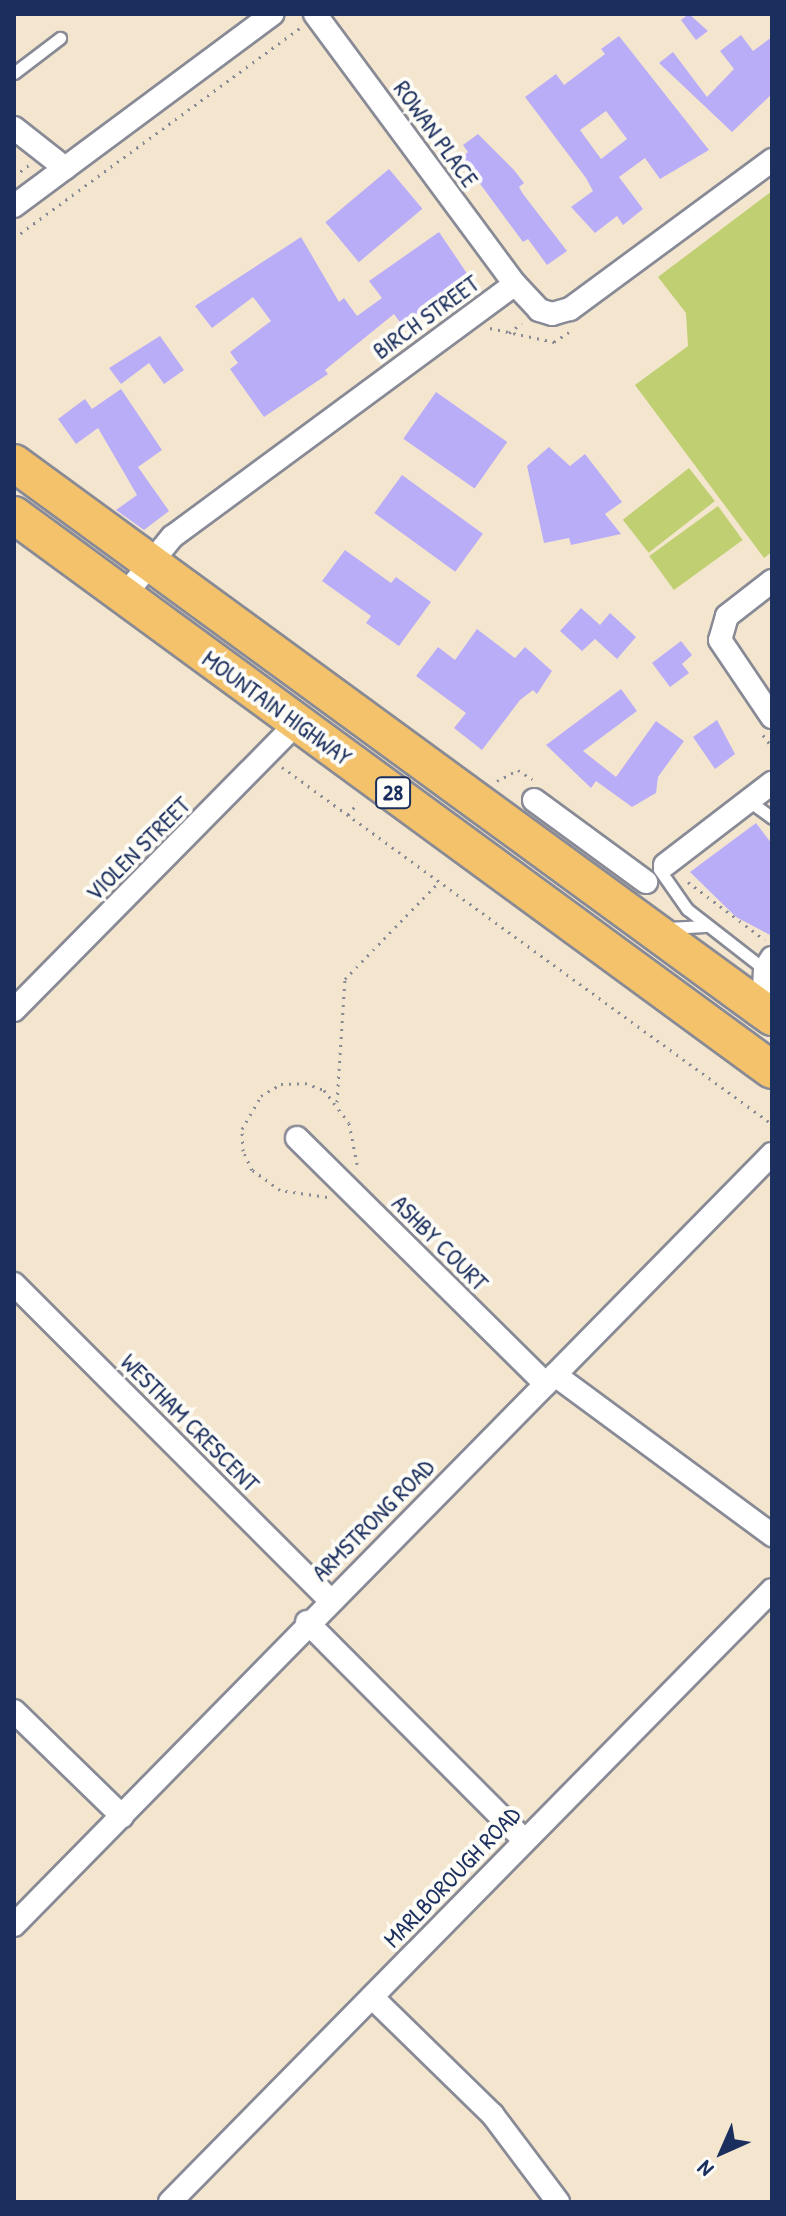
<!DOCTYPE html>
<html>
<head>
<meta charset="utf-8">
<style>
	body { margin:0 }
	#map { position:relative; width:786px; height:2216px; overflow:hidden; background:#f4e6ce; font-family:"Patrick Hand",sans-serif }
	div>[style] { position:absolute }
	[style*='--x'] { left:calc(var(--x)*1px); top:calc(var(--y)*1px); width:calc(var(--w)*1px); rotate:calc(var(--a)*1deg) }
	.green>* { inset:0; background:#bfcf72; transform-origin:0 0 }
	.building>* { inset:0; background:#baadf8; transform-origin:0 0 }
	.path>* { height:3px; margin-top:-1.5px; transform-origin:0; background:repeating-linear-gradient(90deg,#888a96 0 2px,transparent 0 8px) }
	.roads { filter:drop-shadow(2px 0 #888a96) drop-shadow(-2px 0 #888a96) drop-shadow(0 2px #888a96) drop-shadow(0 -2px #888a96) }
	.service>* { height:11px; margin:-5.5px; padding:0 5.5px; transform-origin:5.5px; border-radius:5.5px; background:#fff }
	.minor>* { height:22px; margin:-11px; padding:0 11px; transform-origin:11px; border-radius:11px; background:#fff }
	.primary>* { height:36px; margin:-18px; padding:0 18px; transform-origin:18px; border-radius:18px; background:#f3c26a }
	span { translate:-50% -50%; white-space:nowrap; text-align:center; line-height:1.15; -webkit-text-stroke:8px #fdfcf7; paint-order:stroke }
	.shield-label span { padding:2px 6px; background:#fdfcf7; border:2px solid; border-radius:6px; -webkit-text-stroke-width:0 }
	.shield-label { font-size:22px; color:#1b2f5e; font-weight:700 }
	.street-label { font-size:24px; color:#1b2f5e }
	.frame { position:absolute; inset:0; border:16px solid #1b2f5e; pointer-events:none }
	.north { position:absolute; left:682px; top:2112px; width:80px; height:80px; -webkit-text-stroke:6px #fdfcf7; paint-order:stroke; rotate:225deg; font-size:22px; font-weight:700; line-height:32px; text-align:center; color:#1b2f5e }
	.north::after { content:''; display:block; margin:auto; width:28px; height:36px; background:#1b2f5e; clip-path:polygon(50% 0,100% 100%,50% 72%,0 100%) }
</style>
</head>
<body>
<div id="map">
	<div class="green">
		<i style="clip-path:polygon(772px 191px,772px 552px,764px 558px,635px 385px,688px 346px,686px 313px,658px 277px)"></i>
		<i style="left:689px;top:468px;width:42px;height:84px;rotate:52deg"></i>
		<i style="left:718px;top:506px;width:42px;height:85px;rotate:54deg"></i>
	</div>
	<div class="building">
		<i style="clip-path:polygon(689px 14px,708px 31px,696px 40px,681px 20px)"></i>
		<i style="clip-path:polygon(741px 35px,753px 51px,772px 37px,772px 94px,732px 132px,659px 63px,673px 52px,707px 97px,734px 69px,720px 51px)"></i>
		<i style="clip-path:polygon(evenodd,619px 36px,709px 150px,660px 179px,645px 158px,619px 177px,643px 209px,623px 225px,617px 216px,595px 233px,571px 207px,593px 191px,586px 178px,525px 97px,556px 74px,564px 85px,605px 54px,601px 49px,619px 36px,606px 111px,627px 139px,601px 159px,580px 130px,606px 111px)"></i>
		<i style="clip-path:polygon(478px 134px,514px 170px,524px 183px,519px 187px,523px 194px,567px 251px,547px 265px,528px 239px,523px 242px,461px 158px,468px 152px,463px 145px)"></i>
		<i style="left:389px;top:169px;width:52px;height:83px;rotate:50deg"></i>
		<i style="clip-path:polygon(439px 232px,468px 275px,402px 325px,394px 314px,325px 370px,328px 374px,264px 417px,230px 369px,238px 363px,230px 352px,271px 321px,253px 297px,212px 328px,195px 306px,301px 237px,339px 302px,344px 298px,357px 316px,382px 298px,369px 281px)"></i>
		<i style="clip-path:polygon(160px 336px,184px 370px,164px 384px,149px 363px,121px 384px,109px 368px)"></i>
		<i style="clip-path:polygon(121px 389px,162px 450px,138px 467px,169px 511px,144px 530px,116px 510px,137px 495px,98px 428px,76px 444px,58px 419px,85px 399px,92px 409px)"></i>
		<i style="left:436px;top:392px;width:87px;height:57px;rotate:35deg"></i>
		<i style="clip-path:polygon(549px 447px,570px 466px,585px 454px,622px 502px,605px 514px,621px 534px,571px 545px,569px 538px,544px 543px,527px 466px)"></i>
		<i style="left:402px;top:475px;width:100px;height:47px;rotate:36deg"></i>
		<i style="clip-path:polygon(345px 550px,391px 583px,396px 577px,431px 602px,399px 646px,366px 623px,371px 616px,322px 581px)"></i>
		<i style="clip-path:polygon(581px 608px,600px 625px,610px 613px,636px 637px,617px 659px,595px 639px,582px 651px,560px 631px)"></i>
		<i style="clip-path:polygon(477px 629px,515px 658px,525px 647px,552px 671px,537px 694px,533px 690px,520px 700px,482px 750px,454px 728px,466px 713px,416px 676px,438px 647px,455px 660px)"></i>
		<i style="clip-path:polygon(681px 641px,692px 655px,682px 664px,689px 673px,670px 687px,652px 663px)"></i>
		<i style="clip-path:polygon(621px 689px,637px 711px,583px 751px,616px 777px,656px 721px,684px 741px,658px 777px,656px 793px,632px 807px,596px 781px,591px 788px,546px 745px)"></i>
		<i style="clip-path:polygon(717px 720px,735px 754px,715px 769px,693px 737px)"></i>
		<i style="clip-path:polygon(756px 823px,772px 844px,772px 936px,736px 917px,690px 872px)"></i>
	</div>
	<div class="path">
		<i style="--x:14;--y:176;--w:19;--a:-36"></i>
		<i style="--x:14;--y:238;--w:356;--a:-36.3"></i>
		<i style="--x:490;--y:328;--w:66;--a:12.3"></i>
		<i style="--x:554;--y:342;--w:18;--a:-34"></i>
		<i style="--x:509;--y:333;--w:16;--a:-38"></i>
		<i style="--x:763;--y:735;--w:15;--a:53"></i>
		<i style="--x:282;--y:767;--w:606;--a:36.08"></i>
		<i style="--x:497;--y:781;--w:24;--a:-28"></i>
		<i style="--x:518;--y:770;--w:17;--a:33"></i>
		<i style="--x:348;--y:815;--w:16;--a:-52"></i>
		<i style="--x:688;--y:882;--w:96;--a:37"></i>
		<i style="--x:337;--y:1102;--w:123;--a:-86.3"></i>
		<i style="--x:345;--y:979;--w:135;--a:-45.9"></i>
		<i style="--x:327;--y:1197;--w:48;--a:-171.5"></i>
		<i style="--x:280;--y:1190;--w:34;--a:-144"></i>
		<i style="--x:252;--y:1170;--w:21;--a:-115"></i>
		<i style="--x:243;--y:1151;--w:22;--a:-93"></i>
		<i style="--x:242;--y:1129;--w:38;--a:-60"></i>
		<i style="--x:261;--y:1096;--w:23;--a:-31"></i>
		<i style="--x:281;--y:1084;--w:24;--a:-2"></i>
		<i style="--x:305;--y:1083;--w:20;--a:20"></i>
		<i style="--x:324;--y:1090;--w:41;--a:52.9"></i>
		<i style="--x:349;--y:1123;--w:47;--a:78.9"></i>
	</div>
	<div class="roads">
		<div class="service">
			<i style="--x:14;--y:73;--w:58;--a:-37.3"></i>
			<i style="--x:749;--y:801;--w:29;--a:36"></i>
			<i style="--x:665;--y:865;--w:7;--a:146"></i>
			<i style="--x:659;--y:869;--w:49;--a:55"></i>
			<i style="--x:687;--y:909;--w:103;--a:37.9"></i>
			<i style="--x:668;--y:928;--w:37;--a:-3"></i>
		</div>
		<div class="minor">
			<i style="--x:315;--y:14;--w:336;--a:53.5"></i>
			<i style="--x:14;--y:128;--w:65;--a:38.1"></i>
			<i style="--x:14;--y:206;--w:322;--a:-36.6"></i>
			<i style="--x:772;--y:581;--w:57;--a:142.1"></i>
			<i style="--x:727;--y:616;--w:25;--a:106"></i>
			<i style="--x:720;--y:640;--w:93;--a:56"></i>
			<i style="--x:124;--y:596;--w:76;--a:-50.9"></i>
			<i style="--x:172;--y:537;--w:426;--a:-36.4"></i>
			<i style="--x:515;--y:284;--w:35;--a:47"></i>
			<i style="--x:539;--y:310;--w:14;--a:17"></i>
			<i style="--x:552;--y:314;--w:19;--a:-16"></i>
			<i style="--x:570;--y:309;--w:251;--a:-36.4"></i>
			<i style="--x:534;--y:800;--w:139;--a:36.2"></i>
			<i style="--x:665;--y:865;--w:135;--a:-37.5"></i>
			<i style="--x:14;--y:1010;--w:403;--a:-45.4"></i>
			<i style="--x:763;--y:1010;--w:41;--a:-87.2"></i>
			<i style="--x:765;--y:969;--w:13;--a:-58"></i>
			<i style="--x:297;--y:1138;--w:350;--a:44.7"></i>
			<i style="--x:14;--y:1284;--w:447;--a:45"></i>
			<i style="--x:555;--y:1375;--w:270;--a:36.4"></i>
			<i style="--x:307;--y:1622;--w:308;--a:45.1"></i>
			<i style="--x:14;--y:1711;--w:151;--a:44.2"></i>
			<i style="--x:14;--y:1925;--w:1081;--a:-45.49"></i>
			<i style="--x:372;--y:1997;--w:168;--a:44.3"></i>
			<i style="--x:492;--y:2114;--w:110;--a:53.1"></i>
			<i style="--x:170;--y:2202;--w:858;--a:-45.47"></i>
		</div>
		<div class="primary">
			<i style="--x:14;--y:463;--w:939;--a:36.16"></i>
			<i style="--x:14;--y:515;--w:939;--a:36.21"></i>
		</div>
	</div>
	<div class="shield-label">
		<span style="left:393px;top:793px">28</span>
	</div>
	<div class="street-label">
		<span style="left:436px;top:134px;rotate:54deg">ROWAN PLACE</span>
		<span style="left:426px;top:317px;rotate:-36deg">BIRCH STREET</span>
		<span style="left:277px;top:708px;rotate:36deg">MOUNTAIN HIGHWAY</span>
		<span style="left:138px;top:849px;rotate:-45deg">VIOLEN STREET</span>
		<span style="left:440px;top:1243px;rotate:45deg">ASHBY COURT</span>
		<span style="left:190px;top:1423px;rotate:45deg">WESTHAM CRESCENT</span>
		<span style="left:373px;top:1520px;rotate:-45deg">ARMSTRONG ROAD</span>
		<span style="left:452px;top:1877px;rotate:-46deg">MARLBOROUGH ROAD</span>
	</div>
	<div class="frame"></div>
	<div class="north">N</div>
</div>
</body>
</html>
